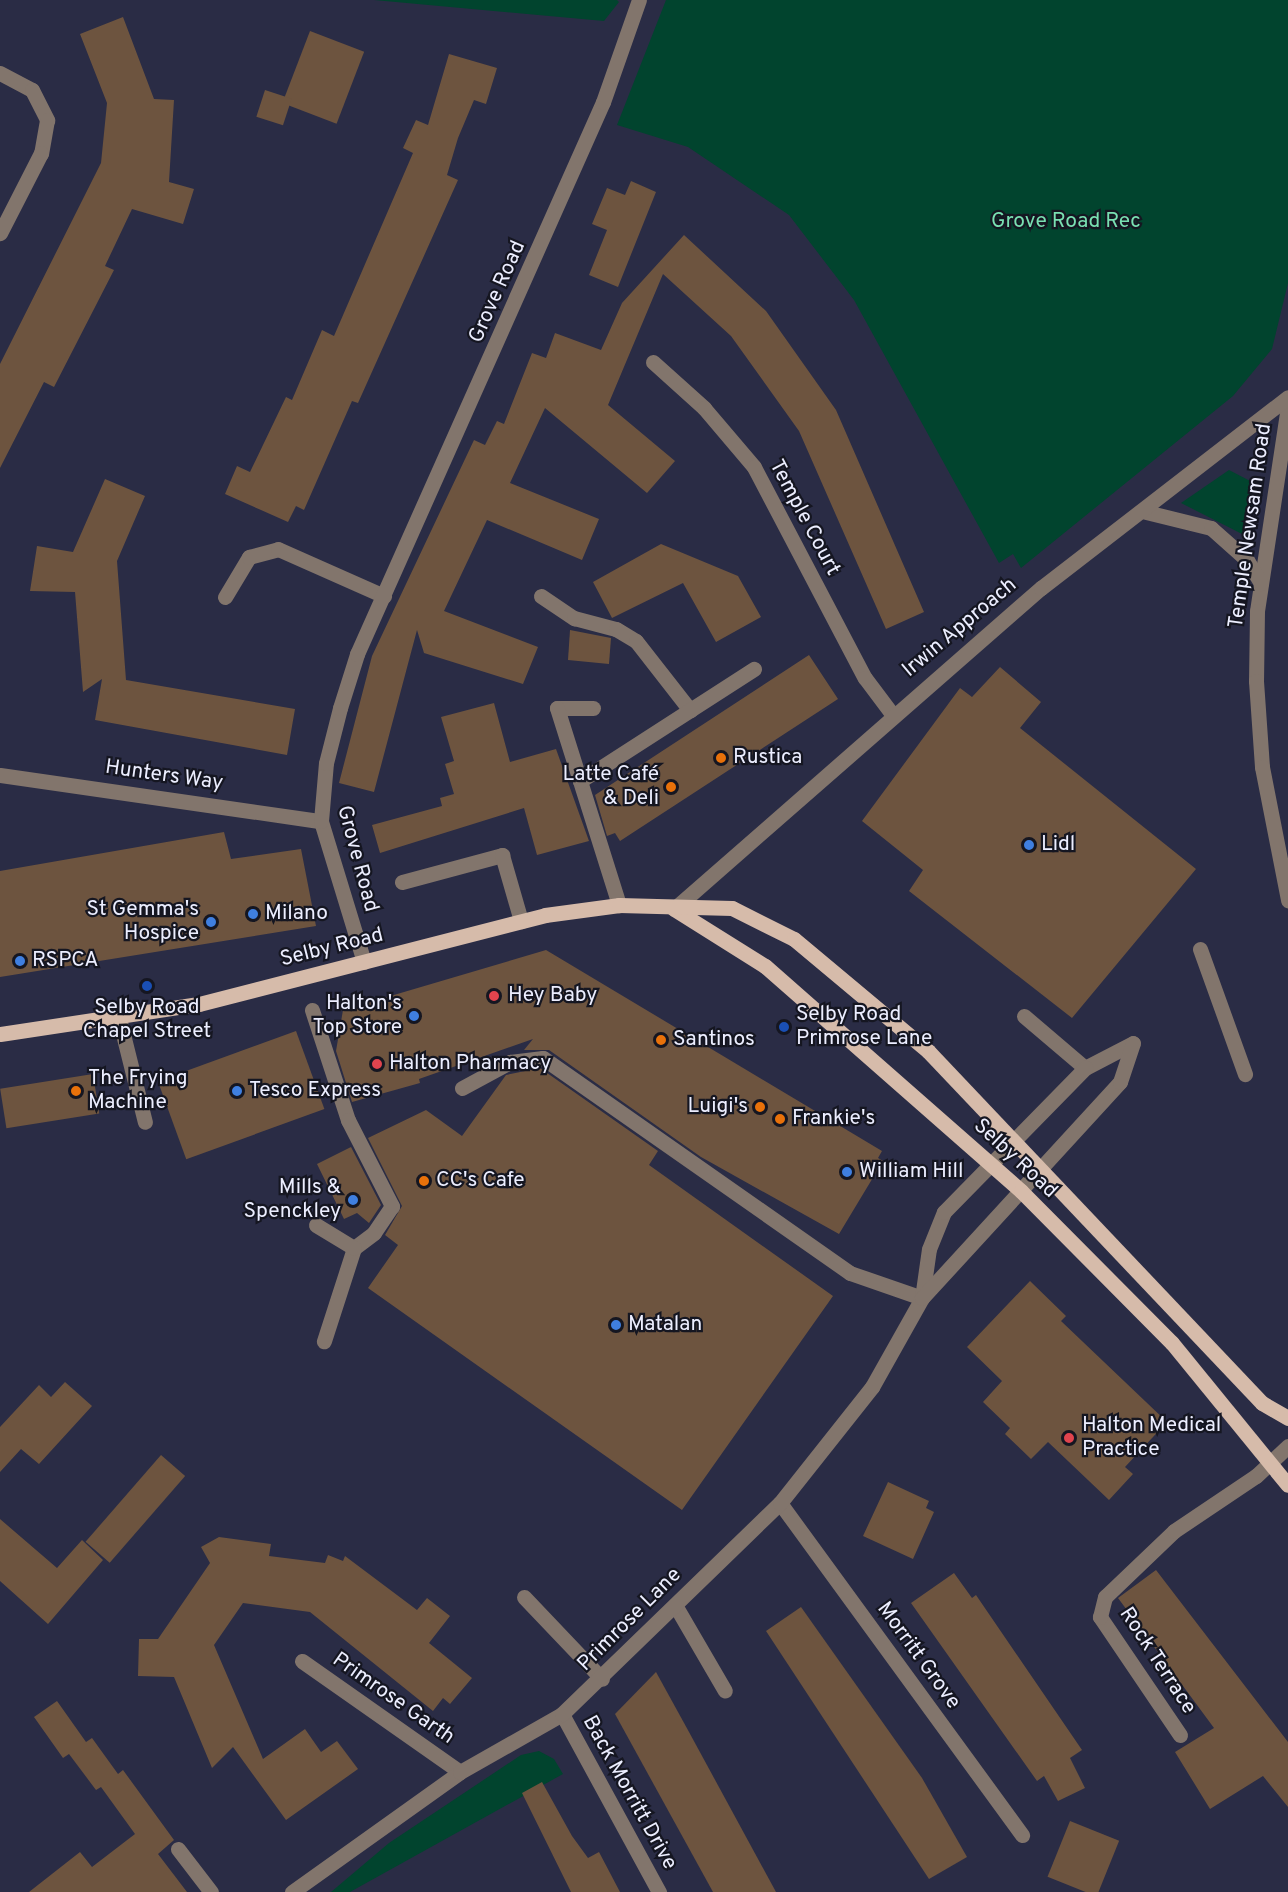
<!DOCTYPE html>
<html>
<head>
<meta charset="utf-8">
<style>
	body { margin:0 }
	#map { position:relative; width:1288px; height:1892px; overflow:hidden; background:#2a2c45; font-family:Overpass,sans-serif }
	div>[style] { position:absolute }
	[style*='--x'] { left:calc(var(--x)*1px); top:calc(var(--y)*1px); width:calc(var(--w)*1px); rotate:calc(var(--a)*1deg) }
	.green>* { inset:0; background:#01442e }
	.building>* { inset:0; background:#6d543f; transform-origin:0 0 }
	.minor>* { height:15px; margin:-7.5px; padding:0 7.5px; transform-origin:7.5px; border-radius:7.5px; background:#82756c }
	.major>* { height:15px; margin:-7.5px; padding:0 7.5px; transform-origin:7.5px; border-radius:7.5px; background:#d6bbaa }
	.dots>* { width:16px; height:16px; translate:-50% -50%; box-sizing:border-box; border:3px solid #151621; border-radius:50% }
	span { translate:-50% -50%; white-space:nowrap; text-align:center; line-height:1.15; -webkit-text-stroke:4.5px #151621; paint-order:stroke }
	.park-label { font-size:21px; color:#79e0b2 }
	.street-label { font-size:21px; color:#eceeff }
	.poi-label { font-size:21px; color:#eceeff }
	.left { translate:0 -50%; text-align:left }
	.right { translate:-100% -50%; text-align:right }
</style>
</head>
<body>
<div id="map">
	<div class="green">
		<i style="clip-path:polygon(374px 0,617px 0,619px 2px,604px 21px)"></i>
		<i style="clip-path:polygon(666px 0,1288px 0,1288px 283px,1272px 349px,1233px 396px,1021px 568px,1013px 554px,999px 563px,854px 300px,789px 215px,688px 147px,617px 125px)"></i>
		<i style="clip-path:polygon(1229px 470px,1256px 484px,1246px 536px,1181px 503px)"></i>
		<i style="clip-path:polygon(539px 1751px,554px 1759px,563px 1774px,350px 1892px,331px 1892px,389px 1843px,521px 1755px)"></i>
	</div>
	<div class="building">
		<i style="clip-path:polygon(123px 17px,154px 99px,174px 100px,169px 182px,194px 189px,183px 224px,132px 209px,105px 266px,114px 270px,54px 387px,44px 382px,0 468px,0 364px,101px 163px,107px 103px,80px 34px)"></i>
		<i style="left:310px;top:31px;width:58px;height:77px;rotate:21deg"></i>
		<i style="clip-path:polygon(449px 54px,497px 68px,486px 104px,474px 100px,458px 138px,447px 175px,458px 180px,358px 403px,352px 401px,304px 510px,296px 506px,288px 522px,225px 494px,237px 466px,250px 472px,286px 397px,292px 400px,322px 330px,334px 336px,413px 153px,403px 148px,416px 120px,428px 125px)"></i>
		<i style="left:265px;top:90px;width:28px;height:28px;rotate:18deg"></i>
		<i style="clip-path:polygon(631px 181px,656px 192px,618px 287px,589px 275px,607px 230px,592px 224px,607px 188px,625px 195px)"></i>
		<i style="clip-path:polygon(684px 235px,766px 311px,836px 410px,924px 612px,886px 629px,799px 431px,731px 336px,663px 274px,608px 405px,675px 461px,647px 493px,545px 408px,510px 483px,599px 519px,582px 560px,487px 520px,444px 611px,538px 647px,523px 684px,424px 653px,417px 630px,374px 792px,339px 783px,372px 656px,474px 440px,485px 445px,497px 421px,504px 424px,532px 353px,546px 358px,555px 333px,601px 350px,622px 303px)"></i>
		<i style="clip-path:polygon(105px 479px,145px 496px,117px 561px,126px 680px,295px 709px,287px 755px,95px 720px,102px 679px,83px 692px,75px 592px,30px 591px,37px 546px,73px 552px)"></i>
		<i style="clip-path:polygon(661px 544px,738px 576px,761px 617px,716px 642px,683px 583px,612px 618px,593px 582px)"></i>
		<i style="clip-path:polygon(570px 630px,611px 638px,609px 664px,568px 660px)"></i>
		<i style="clip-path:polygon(809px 655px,838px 699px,620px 841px,615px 833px,607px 836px,595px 795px)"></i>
		<i style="clip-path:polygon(1000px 667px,1041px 702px,1020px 728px,1196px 869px,1072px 1018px,909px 891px,923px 870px,862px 821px,960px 688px,972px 697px)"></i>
		<i style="clip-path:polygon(494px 703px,510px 762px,556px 749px,589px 841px,537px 855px,524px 808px,380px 853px,372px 825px,442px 806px,440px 798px,454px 794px,445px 764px,454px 761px,441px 717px)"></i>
		<i style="clip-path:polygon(224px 832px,231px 859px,301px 849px,316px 926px,0 977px,0 871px)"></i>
		<i style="clip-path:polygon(546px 950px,882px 1151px,878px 1158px,883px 1161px,839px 1234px,701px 1157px,549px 1050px,524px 1050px,533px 1039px,419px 1079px,420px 1083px,352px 1102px,336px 1051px,343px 1010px)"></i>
		<i style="left:296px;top:1031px;width:83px;height:147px;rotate:70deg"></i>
		<i style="clip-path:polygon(540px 1068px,658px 1151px,649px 1165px,833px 1296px,682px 1510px,368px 1288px,398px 1245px,385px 1235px,402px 1206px,368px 1138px,426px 1110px,462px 1136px,506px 1075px)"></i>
		<i style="left:93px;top:1074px;width:40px;height:94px;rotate:81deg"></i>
		<i style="clip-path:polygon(351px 1147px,381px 1205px,369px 1223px,357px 1213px,344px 1219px,317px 1164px)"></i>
		<i style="clip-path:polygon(1030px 1281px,1066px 1316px,1061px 1321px,1167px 1422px,1125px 1467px,1133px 1474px,1109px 1500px,1048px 1442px,1031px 1459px,1005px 1434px,1010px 1428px,983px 1402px,1002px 1381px,967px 1347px)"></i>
		<i style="clip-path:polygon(65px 1382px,92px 1406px,39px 1464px,21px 1449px,0 1472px,0 1427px,39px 1385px,51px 1397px)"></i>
		<i style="left:161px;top:1455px;width:32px;height:115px;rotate:41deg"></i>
		<i style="clip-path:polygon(888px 1482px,929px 1501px,926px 1508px,934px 1512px,913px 1559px,863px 1536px)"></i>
		<i style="clip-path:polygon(0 1519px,57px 1568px,82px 1540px,103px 1560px,48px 1624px,0 1581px)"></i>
		<i style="clip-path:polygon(219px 1537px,271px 1544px,269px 1556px,325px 1563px,328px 1555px,343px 1561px,345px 1556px,417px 1610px,427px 1598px,450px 1616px,429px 1643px,472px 1678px,450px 1704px,443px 1698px,433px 1711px,310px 1612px,243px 1603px,214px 1645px,263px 1759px,305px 1729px,321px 1752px,337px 1741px,358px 1769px,286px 1820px,233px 1747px,212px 1768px,174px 1677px,138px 1676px,139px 1639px,158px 1639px,210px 1563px,201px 1547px)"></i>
		<i style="clip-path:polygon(1156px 1570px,1288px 1742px,1288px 1807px,1263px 1776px,1210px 1809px,1175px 1752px,1214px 1728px,1118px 1598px)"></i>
		<i style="clip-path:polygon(954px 1573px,972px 1598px,976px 1595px,1082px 1750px,1070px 1758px,1085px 1788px,1058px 1801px,1044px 1776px,1037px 1781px,911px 1603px)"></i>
		<i style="clip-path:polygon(801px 1607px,922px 1778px,967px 1857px,929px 1879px,766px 1631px)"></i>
		<i style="clip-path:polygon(656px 1672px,689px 1732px,776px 1892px,713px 1892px,675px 1823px,615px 1714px)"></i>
		<i style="clip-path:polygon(57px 1701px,86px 1742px,92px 1738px,118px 1774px,123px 1770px,174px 1840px,158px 1854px,187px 1892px,29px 1892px,80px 1852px,92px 1867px,135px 1834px,101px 1787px,96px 1790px,69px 1754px,63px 1758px,34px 1717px)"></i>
		<i style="clip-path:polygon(542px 1782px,572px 1836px,588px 1858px,599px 1852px,620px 1892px,571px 1892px,522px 1793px)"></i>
		<i style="left:1070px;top:1821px;width:53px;height:60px;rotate:22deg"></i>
	</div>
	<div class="minor">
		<i style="--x:0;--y:73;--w:36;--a:28"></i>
		<i style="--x:32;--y:90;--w:34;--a:63"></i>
		<i style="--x:47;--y:120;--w:34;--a:100"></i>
		<i style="--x:41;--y:153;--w:90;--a:117.1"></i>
		<i style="--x:653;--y:362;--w:69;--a:42"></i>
		<i style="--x:704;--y:408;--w:77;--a:49.7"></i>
		<i style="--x:754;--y:467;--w:238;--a:62.3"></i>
		<i style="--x:865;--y:678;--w:45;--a:53.1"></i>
		<i style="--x:1288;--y:406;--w:207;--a:98.6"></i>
		<i style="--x:1257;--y:611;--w:70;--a:90.8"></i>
		<i style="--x:1256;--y:681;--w:86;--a:86"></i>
		<i style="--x:1262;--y:767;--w:136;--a:78.9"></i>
		<i style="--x:1146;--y:512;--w:67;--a:13.8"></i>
		<i style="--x:1211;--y:528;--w:48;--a:41.6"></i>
		<i style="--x:1247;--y:560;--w:27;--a:59"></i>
		<i style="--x:541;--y:596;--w:40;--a:34"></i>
		<i style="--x:574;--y:618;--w:43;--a:14.7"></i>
		<i style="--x:616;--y:629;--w:23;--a:31"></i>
		<i style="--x:636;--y:641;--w:88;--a:52"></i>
		<i style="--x:225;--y:597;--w:47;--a:-59"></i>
		<i style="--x:249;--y:557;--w:30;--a:-15"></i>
		<i style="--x:278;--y:549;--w:116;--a:23.9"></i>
		<i style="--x:593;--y:708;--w:36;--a:180"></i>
		<i style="--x:557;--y:708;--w:207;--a:72.5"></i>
		<i style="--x:0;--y:775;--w:324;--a:8.2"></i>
		<i style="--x:580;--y:781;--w:207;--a:-32.8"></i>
		<i style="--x:402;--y:882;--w:104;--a:-15.1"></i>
		<i style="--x:502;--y:855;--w:69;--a:73.9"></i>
		<i style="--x:674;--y:909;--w:488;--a:-41.2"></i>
		<i style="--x:1041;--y:588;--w:312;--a:-37.7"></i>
		<i style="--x:1200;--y:949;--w:133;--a:70.2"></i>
		<i style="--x:364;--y:962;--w:147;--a:-107"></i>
		<i style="--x:321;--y:821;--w:58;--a:-85.1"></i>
		<i style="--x:326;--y:763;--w:57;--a:-75.7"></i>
		<i style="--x:340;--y:708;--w:57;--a:-72.5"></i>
		<i style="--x:357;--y:654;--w:604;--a:-65.98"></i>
		<i style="--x:603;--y:102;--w:108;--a:-70.6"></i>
		<i style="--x:312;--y:1010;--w:116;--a:71.9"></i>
		<i style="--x:348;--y:1120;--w:97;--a:62.9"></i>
		<i style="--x:392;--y:1206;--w:32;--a:124"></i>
		<i style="--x:374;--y:1233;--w:25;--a:143"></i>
		<i style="--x:354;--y:1248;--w:98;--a:107.9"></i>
		<i style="--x:1024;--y:1016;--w:80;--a:40.4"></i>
		<i style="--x:1085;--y:1068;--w:54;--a:-27.5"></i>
		<i style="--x:119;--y:1018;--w:107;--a:76"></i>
		<i style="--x:462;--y:1088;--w:55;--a:-28.4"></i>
		<i style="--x:510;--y:1062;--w:33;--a:-7"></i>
		<i style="--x:543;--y:1058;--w:375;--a:35"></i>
		<i style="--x:850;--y:1273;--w:76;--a:19.1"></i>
		<i style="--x:316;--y:1225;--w:44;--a:31.2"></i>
		<i style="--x:922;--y:1298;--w:49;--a:-81.9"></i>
		<i style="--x:929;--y:1249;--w:40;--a:-68"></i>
		<i style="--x:944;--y:1212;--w:202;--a:-45.6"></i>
		<i style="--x:780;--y:1503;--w:411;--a:53.9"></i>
		<i style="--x:524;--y:1597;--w:113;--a:46.4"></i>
		<i style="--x:675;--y:1605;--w:99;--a:59.8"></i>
		<i style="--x:302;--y:1661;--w:193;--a:35.1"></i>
		<i style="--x:562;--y:1714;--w:203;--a:61.4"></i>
		<i style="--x:1180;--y:1735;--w:143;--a:-124.1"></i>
		<i style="--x:1100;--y:1617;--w:21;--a:-76"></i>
		<i style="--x:1105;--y:1597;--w:95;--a:-43.7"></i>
		<i style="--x:1174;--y:1531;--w:99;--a:-33.9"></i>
		<i style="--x:1256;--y:1476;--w:44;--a:-43.2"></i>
		<i style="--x:178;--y:1849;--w:54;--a:52.5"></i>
		<i style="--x:292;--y:1892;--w:206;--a:-35.5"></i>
		<i style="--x:460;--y:1772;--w:117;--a:-29.6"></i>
		<i style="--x:562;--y:1714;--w:303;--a:-44.1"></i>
		<i style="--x:780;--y:1503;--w:148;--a:-51.6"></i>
		<i style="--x:872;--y:1387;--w:102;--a:-60.7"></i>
		<i style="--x:922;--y:1298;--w:293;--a:-47.5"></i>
		<i style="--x:1120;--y:1082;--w:41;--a:-71.6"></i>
	</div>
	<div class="major">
		<i style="--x:674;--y:909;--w:107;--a:32.1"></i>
		<i style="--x:765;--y:966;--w:341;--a:41.3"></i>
		<i style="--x:1021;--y:1191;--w:214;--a:45.2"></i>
		<i style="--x:1172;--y:1343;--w:183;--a:50.8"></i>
		<i style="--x:0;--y:1034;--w:201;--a:-8.6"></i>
		<i style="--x:199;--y:1004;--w:357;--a:-14.4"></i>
		<i style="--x:545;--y:915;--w:75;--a:-7.7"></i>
		<i style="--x:619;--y:905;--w:113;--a:1.5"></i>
		<i style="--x:732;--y:908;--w:69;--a:26.6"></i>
		<i style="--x:794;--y:939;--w:175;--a:39.9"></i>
		<i style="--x:928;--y:1051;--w:485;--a:46.5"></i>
		<i style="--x:1262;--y:1403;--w:30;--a:30"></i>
	</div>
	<div class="dots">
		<i style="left:721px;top:758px;background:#e8710a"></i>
		<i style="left:671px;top:787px;background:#e8710a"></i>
		<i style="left:1029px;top:845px;background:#3f7fe0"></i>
		<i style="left:253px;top:914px;background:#3f7fe0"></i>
		<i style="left:211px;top:922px;background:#3f7fe0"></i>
		<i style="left:20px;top:961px;background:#3f7fe0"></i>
		<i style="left:147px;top:986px;background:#1a4fb4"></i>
		<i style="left:494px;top:996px;background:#e0444e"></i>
		<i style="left:414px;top:1016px;background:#3f7fe0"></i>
		<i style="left:784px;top:1027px;background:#1a4fb4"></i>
		<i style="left:661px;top:1040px;background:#e8710a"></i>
		<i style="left:377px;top:1064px;background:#e0444e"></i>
		<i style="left:76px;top:1091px;background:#e8710a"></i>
		<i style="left:237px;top:1091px;background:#3f7fe0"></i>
		<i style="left:760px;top:1107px;background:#e8710a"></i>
		<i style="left:780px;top:1119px;background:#e8710a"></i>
		<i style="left:847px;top:1172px;background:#3f7fe0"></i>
		<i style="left:424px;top:1181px;background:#e8710a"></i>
		<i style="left:353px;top:1200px;background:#3f7fe0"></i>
		<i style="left:616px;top:1325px;background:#3f7fe0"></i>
		<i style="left:1069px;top:1438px;background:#e0444e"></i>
	</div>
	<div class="park-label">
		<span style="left:1066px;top:222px">Grove Road Rec</span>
	</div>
	<div class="street-label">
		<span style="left:498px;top:292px;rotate:-66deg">Grove Road</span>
		<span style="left:804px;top:518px;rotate:62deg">Temple Court</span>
		<span style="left:1251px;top:526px;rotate:-82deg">Temple Newsam Road</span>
		<span style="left:960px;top:628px;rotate:-40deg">Irwin Approach</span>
		<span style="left:164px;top:776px;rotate:8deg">Hunters Way</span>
		<span style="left:357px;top:859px;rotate:75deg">Grove Road</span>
		<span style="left:332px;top:948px;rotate:-14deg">Selby Road</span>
		<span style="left:1015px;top:1159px;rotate:43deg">Selby Road</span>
		<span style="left:630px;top:1620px;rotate:-45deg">Primrose Lane</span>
		<span style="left:918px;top:1656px;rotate:54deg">Morritt Grove</span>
		<span style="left:1157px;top:1661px;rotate:57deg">Rock Terrace</span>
		<span style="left:393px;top:1699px;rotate:35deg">Primrose Garth</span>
		<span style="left:629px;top:1793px;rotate:61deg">Back Morritt Drive</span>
	</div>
	<div class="poi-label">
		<span class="left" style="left:733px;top:758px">Rustica</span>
		<span class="right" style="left:659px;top:787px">Latte Café<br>&amp; Deli</span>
		<span class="left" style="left:1041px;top:845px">Lidl</span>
		<span class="right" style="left:199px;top:922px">St Gemma's<br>Hospice</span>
		<span class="left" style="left:265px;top:914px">Milano</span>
		<span class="left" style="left:32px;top:961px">RSPCA</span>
		<span class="left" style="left:508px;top:996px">Hey Baby</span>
		<span class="right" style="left:402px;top:1016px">Halton's<br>Top Store</span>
		<span style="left:147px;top:1020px">Selby Road<br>Chapel Street</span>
		<span class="left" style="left:796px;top:1027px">Selby Road<br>Primrose Lane</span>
		<span class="left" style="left:673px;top:1040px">Santinos</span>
		<span class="left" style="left:389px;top:1064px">Halton Pharmacy</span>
		<span class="left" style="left:88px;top:1091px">The Frying<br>Machine</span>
		<span class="left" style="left:249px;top:1091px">Tesco Express</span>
		<span class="right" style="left:748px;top:1107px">Luigi's</span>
		<span class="left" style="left:792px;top:1119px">Frankie's</span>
		<span class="left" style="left:859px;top:1172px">William Hill</span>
		<span class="left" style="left:436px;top:1181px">CC's Cafe</span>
		<span class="right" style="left:341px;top:1200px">Mills &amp;<br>Spenckley</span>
		<span class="left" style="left:628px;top:1325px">Matalan</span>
		<span class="left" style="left:1082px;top:1438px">Halton Medical<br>Practice</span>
	</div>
</div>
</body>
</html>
